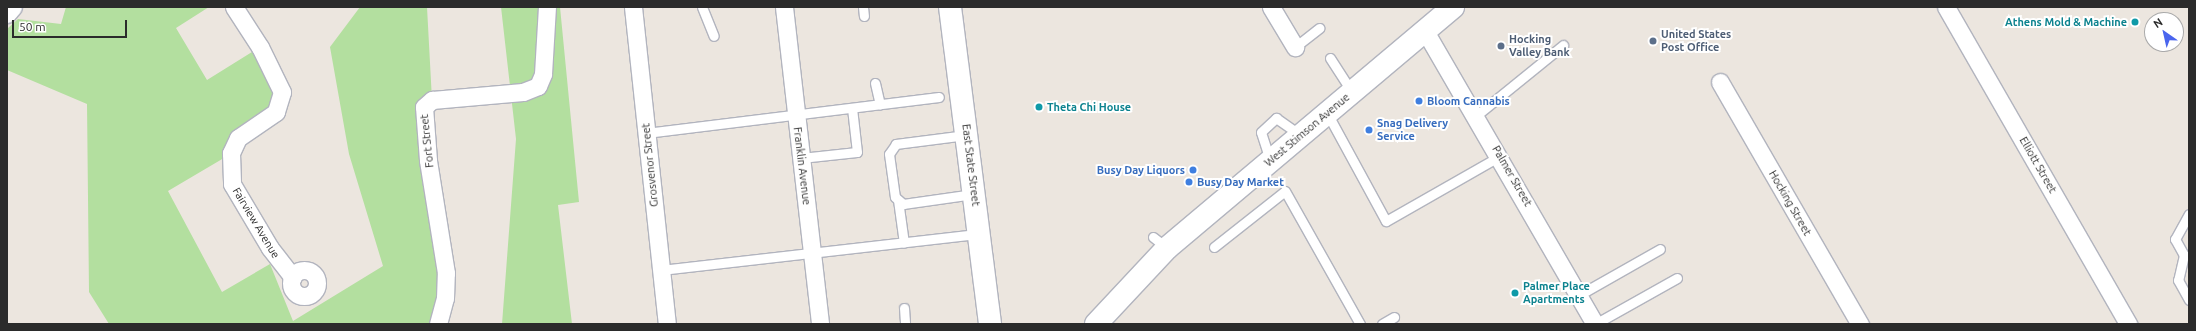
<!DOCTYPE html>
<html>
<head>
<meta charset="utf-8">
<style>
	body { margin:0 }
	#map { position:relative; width:2196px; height:331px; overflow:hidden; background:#ece6df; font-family:Ubuntu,sans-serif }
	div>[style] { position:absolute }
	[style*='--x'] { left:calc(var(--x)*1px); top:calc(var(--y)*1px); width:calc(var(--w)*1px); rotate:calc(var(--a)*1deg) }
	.green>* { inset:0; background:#b3df9f }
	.roads { filter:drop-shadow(1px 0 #b2b4be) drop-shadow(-1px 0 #b2b4be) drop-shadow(0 1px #b2b4be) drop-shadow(0 -1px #b2b4be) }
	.service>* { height:9px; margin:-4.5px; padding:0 4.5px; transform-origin:4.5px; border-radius:4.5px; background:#fff }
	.minor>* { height:17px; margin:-8.5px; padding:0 8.5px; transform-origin:8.5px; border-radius:8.5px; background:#fff }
	.minor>.ring { margin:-8.5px; padding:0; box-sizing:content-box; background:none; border:17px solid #fff; border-radius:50% }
	.secondary>* { height:22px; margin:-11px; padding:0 11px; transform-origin:11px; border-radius:11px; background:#fff }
	.dots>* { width:11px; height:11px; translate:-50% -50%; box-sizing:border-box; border:2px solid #fff; border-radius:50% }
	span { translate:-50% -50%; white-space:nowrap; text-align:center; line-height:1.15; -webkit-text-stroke:4px #fff; paint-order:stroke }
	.culture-label { font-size:11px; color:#0d838f; font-weight:700 }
	.right { translate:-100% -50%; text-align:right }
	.left { translate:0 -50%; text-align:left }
	.service-label { font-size:11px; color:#4e5e75; font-weight:700 }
	.shop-label { font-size:11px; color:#366cbe; font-weight:700 }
	.street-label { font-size:11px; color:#2b2b2b }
	.frame { position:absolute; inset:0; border:8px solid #2b2b2b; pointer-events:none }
	.north { position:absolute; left:2144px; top:12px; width:40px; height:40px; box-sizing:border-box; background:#fff; border:1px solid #aaa; border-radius:50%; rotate:326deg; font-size:11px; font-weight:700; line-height:16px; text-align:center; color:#2b2b2b }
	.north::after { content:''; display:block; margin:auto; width:14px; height:18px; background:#4a65ee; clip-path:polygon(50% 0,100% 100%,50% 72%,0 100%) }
	.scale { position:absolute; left:12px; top:20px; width:115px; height:18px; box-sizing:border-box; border:2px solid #2b2b2b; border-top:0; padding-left:5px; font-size:12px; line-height:14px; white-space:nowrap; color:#2b2b2b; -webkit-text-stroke:3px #fff; paint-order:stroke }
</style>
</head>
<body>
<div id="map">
	<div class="green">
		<i style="clip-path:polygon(66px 7px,209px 7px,176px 28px,207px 80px,260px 47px,281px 96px,229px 155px,168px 191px,222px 292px,270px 264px,293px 321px,383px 266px,349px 154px,330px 47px,360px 7px,427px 7px,432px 100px,427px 103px,441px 239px,438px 324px,109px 324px,89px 292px,87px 104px,7px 70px,7px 29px,18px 19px,61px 24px)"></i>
		<i style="clip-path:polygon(501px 7px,560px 7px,579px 202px,558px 205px,572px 324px,502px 324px,516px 139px)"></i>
	</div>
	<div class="roads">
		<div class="service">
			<i style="--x:702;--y:7;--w:31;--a:68"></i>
			<i style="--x:863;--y:7;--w:9;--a:84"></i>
			<i style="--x:1295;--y:47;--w:31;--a:-38"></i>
			<i style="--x:1330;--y:58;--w:40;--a:57.1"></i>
			<i style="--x:875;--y:83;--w:22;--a:77"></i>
			<i style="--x:1327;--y:113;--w:123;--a:61.4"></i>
			<i style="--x:1386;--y:221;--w:131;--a:-29.7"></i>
			<i style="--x:1477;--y:115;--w:111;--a:-39.1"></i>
			<i style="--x:646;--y:133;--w:295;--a:-7"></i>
			<i style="--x:966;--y:135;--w:71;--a:172.7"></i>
			<i style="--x:896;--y:144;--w:12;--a:125"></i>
			<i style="--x:889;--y:154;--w:43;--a:82.1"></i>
			<i style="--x:895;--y:197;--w:11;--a:41"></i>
			<i style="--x:903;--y:204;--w:71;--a:-8.1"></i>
			<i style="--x:801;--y:158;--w:56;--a:-6.1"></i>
			<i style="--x:857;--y:152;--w:44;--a:-96.5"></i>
			<i style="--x:1270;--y:160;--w:29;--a:-108"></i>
			<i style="--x:1261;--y:132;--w:21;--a:-43"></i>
			<i style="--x:1276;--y:118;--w:29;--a:35"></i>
			<i style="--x:898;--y:200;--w:43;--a:82.1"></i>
			<i style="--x:2189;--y:214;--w:29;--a:119"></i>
			<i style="--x:2175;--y:239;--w:18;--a:61"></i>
			<i style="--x:2184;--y:255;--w:26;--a:103"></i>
			<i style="--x:2178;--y:280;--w:23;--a:61"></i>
			<i style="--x:1153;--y:237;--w:18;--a:38"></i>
			<i style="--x:1214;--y:247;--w:90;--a:-38.3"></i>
			<i style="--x:1285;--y:191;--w:153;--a:60.6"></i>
			<i style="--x:661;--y:270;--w:320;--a:-6.5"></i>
			<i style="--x:1579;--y:295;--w:93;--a:-29.6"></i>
			<i style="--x:904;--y:308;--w:16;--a:86"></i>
			<i style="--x:1382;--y:324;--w:14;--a:-30"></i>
			<i style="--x:1595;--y:324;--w:94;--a:-29.3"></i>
		</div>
		<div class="minor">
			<i style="--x:234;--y:7;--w:48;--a:57"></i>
			<i style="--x:260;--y:47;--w:50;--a:63.9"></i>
			<i style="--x:282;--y:92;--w:21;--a:107"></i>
			<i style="--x:276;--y:112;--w:46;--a:145.6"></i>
			<i style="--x:238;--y:138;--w:17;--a:115"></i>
			<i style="--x:231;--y:153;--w:31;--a:88"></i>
			<i style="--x:232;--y:184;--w:74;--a:59.3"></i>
			<i style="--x:270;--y:248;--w:37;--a:52"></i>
			<i style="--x:633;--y:7;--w:319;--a:83.9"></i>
			<i style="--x:784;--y:7;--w:319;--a:83.5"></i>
			<i style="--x:1271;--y:7;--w:47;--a:59"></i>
			<i style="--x:1946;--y:7;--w:366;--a:60.1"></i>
			<i style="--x:7;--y:14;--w:9;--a:-49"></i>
			<i style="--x:1425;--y:31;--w:339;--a:59.9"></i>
			<i style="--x:1720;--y:82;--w:280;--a:60"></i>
			<i class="ring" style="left:291px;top:270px;width:9px;height:9px"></i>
			<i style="--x:438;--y:324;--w:27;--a:-75"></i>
			<i style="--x:445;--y:298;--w:25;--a:-88"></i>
			<i style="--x:446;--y:273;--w:114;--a:-99.1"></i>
			<i style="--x:428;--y:160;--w:53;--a:-94.3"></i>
			<i style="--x:424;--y:107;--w:11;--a:-41"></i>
			<i style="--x:432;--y:100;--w:91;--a:-5"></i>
			<i style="--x:523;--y:92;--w:16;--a:-22"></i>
			<i style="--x:538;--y:86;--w:13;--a:-67"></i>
			<i style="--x:543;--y:74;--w:67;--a:-86.6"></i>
		</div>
		<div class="secondary">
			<i style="--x:950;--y:7;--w:320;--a:82.8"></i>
			<i style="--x:1096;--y:324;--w:104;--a:-46.9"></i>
			<i style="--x:1167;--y:248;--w:374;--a:-40.1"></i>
		</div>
	</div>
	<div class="dots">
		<i style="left:2135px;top:22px;background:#0f9aa8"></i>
		<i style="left:1653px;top:41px;background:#5c6f8a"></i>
		<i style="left:1501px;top:46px;background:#5c6f8a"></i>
		<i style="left:1419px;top:101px;background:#3f7fe0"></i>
		<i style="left:1039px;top:107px;background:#0f9aa8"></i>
		<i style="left:1369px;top:130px;background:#3f7fe0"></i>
		<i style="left:1193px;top:170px;background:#3f7fe0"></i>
		<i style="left:1189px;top:182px;background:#3f7fe0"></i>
		<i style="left:1515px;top:293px;background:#0f9aa8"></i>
	</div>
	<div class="culture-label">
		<span class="right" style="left:2127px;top:22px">Athens Mold &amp; Machine</span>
		<span class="left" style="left:1047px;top:107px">Theta Chi House</span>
		<span class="left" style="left:1523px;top:293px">Palmer Place<br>Apartments</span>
	</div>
	<div class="service-label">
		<span class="left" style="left:1661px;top:41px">United States<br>Post Office</span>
		<span class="left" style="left:1509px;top:46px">Hocking<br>Valley Bank</span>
	</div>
	<div class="shop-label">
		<span class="left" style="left:1427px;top:101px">Bloom Cannabis</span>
		<span class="left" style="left:1377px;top:130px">Snag Delivery<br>Service</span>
		<span class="right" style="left:1185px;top:170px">Busy Day Liquors</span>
		<span class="left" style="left:1197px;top:182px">Busy Day Market</span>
	</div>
	<div class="street-label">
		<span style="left:1307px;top:130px;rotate:-40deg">West Stimson Avenue</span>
		<span style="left:427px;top:141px;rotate:-96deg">Fort Street</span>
		<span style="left:650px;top:165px;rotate:-96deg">Grosvenor Street</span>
		<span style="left:971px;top:165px;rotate:83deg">East State Street</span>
		<span style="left:2038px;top:165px;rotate:60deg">Elliott Street</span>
		<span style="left:802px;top:166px;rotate:83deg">Franklin Avenue</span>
		<span style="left:1512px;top:176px;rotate:60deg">Palmer Street</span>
		<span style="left:1790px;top:203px;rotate:60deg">Hocking Street</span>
		<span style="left:256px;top:223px;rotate:59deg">Fairview Avenue</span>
	</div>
	<div class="frame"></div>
	<div class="north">N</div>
	<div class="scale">50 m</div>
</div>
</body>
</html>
